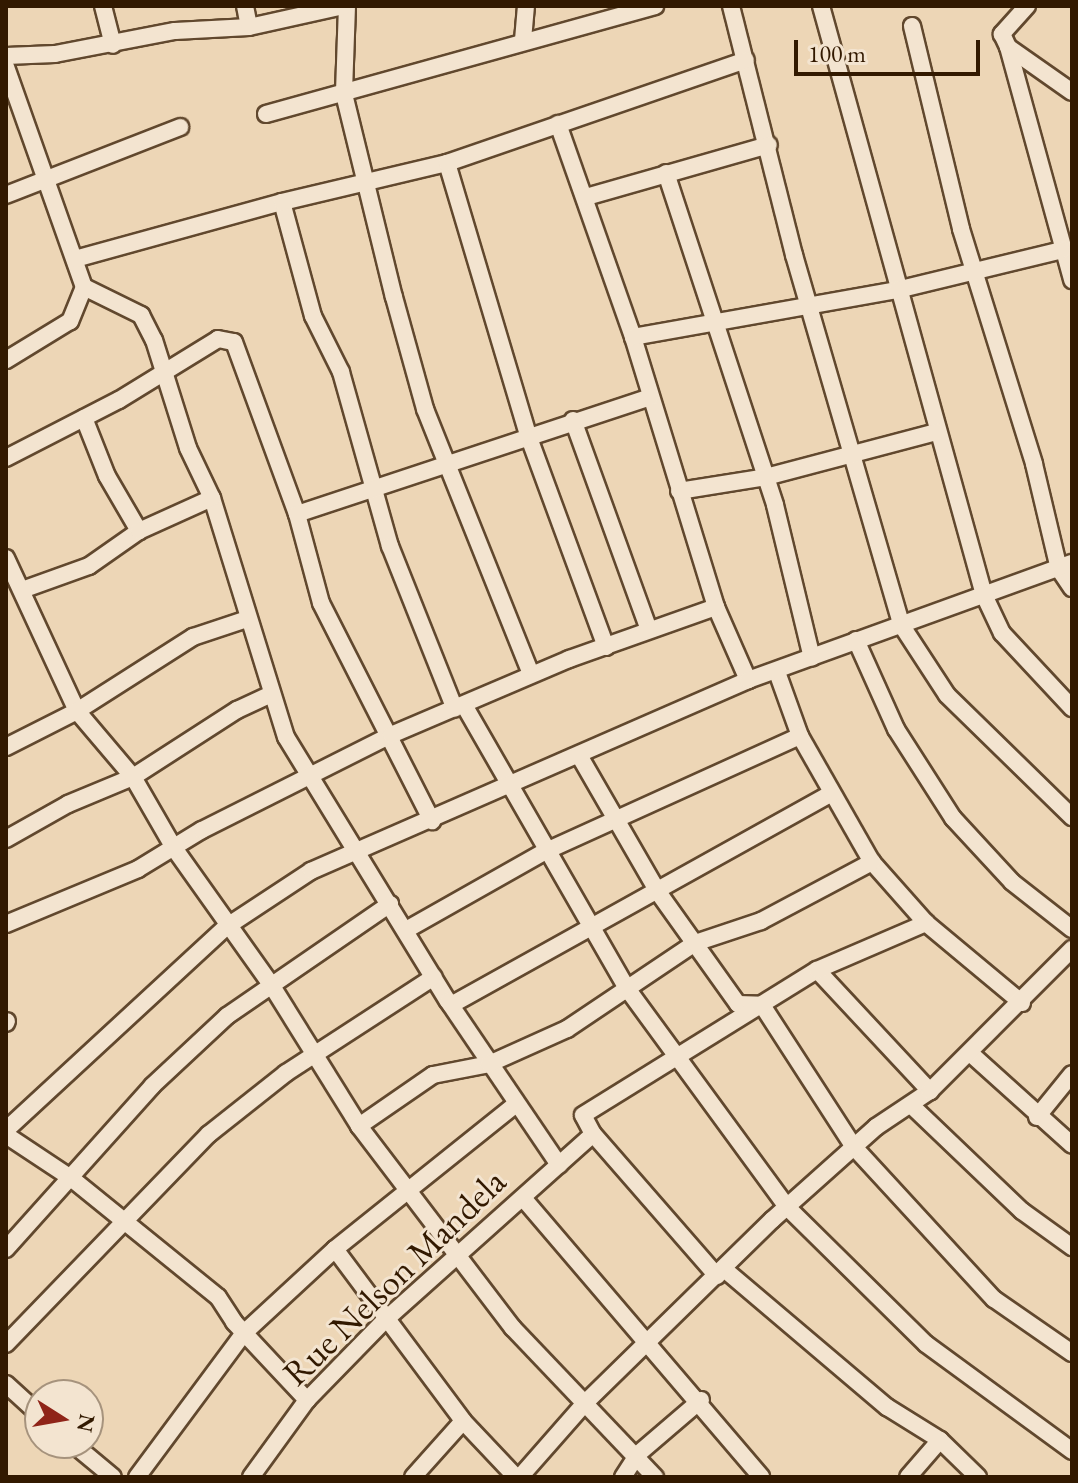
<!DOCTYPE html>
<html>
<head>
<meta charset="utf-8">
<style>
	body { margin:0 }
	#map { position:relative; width:1078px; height:1483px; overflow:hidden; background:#edd6b6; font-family:"EB Garamond",serif }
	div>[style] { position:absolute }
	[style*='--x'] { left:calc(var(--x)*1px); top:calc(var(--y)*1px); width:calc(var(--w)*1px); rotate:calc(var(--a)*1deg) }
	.roads { filter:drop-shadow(2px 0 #61482e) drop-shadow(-2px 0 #61482e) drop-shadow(0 2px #61482e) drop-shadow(0 -2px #61482e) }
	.minor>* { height:16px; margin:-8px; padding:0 8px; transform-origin:8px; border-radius:8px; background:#f3e4d0 }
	span { translate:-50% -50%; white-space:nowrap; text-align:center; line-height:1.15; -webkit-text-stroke:6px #f3e4d0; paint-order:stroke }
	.street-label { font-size:36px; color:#321900 }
	.frame { position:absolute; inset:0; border:8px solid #321900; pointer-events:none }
	.north { position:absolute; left:24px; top:1379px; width:80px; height:80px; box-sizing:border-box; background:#f3e4d0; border:2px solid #a6937d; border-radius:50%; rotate:101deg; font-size:22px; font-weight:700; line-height:32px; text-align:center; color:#321900 }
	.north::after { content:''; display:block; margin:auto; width:28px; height:36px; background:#8f2418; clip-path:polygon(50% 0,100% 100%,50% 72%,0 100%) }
	.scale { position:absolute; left:794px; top:40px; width:186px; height:36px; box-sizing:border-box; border:4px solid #321900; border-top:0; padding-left:10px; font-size:24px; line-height:28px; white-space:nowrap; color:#321900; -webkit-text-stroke:6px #f3e4d0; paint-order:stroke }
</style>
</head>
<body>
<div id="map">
	<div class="roads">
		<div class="minor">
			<i style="--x:103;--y:6;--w:40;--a:75.6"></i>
			<i style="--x:245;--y:6;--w:21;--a:79"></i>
			<i style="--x:347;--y:6;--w:88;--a:92"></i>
			<i style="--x:344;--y:94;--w:209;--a:76.2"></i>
			<i style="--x:394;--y:297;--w:116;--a:74.5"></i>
			<i style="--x:425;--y:409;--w:285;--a:68.2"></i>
			<i style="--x:731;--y:6;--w:257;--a:75.8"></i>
			<i style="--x:794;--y:255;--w:386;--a:73.8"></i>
			<i style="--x:902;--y:626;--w:82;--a:56.9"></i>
			<i style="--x:947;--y:695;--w:175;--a:44.3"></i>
			<i style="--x:821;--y:6;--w:611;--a:74.53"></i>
			<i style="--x:984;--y:595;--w:42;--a:64.7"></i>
			<i style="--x:1002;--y:633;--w:103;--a:47"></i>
			<i style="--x:1027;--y:6;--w:38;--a:132"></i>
			<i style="--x:1002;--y:34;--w:14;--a:65"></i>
			<i style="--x:1008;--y:47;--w:78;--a:35.1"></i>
			<i style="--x:912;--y:26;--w:209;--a:76.4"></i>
			<i style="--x:961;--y:229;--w:246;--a:72.7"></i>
			<i style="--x:1034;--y:464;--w:108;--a:76.6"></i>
			<i style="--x:1059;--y:569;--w:23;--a:56"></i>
			<i style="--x:523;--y:40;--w:34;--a:-85"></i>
			<i style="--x:1008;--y:47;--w:242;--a:74.6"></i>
			<i style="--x:6;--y:56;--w:49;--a:-2.3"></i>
			<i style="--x:55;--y:54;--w:122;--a:-10.9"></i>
			<i style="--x:175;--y:31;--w:74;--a:-3.1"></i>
			<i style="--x:249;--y:27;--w:97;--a:-12.5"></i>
			<i style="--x:6;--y:67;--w:233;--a:70.5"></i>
			<i style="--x:84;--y:287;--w:37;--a:112"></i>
			<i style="--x:70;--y:321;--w:75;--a:148.6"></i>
			<i style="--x:266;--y:114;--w:404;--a:-15.5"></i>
			<i style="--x:558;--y:124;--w:226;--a:70.6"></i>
			<i style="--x:633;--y:337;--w:282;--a:72.9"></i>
			<i style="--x:716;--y:607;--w:80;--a:66.3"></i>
			<i style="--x:447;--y:163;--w:284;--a:73.4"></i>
			<i style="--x:528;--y:435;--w:226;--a:69.8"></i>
			<i style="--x:666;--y:173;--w:349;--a:71.8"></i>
			<i style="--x:775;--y:505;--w:157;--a:76.4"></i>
			<i style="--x:6;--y:195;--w:187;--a:-21.3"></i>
			<i style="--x:586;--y:197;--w:190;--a:-15.9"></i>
			<i style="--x:282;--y:202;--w:118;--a:74.8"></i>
			<i style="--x:313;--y:316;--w:63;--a:63.4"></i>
			<i style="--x:341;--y:372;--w:181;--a:74.3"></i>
			<i style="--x:390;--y:546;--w:175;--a:68.3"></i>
			<i style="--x:75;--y:259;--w:215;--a:-15.4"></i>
			<i style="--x:282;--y:202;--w:170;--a:-13.3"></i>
			<i style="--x:447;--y:163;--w:316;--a:-19"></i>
			<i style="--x:84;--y:287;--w:64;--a:26.2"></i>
			<i style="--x:141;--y:315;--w:28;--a:63"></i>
			<i style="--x:154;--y:340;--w:113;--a:72.5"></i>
			<i style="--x:188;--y:448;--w:55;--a:64.4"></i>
			<i style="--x:212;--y:498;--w:250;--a:72.8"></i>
			<i style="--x:286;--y:737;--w:310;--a:58.5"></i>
			<i style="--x:448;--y:1001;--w:198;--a:55.9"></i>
			<i style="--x:633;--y:337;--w:268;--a:-10.1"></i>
			<i style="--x:897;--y:290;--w:170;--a:-13.6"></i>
			<i style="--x:84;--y:418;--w:62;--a:68.4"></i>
			<i style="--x:107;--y:476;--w:64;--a:59.8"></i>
			<i style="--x:573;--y:420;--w:223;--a:70.1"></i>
			<i style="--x:6;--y:458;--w:127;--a:-27.2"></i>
			<i style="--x:119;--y:400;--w:116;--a:-31.6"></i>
			<i style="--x:218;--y:339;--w:16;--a:11"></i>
			<i style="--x:234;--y:342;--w:183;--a:69.9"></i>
			<i style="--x:297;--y:514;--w:92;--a:74.9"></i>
			<i style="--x:321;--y:603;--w:245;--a:63"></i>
			<i style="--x:679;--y:491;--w:88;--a:-9.1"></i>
			<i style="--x:766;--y:477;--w:176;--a:-14.8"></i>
			<i style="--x:297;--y:514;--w:372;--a:-18.3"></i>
			<i style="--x:6;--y:558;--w:169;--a:65.1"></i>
			<i style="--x:77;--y:711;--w:87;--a:49.7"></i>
			<i style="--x:133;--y:777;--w:82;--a:60"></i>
			<i style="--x:174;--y:848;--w:169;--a:54.6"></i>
			<i style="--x:272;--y:986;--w:165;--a:58.1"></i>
			<i style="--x:359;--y:1126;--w:254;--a:52.7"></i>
			<i style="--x:513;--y:1328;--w:206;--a:46.4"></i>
			<i style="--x:22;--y:590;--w:71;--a:-19.7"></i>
			<i style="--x:89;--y:566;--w:61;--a:-35"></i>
			<i style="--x:139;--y:531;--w:80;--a:-24.3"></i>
			<i style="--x:856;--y:640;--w:98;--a:65.8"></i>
			<i style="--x:896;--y:729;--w:106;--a:57.4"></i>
			<i style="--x:953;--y:818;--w:87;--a:47.3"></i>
			<i style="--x:1012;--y:882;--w:76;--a:38.1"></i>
			<i style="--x:777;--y:672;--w:68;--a:70.2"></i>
			<i style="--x:800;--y:736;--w:145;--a:60.3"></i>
			<i style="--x:872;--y:862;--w:81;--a:48.5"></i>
			<i style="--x:926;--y:923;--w:125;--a:39.8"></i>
			<i style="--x:464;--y:705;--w:325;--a:60.1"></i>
			<i style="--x:626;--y:987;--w:273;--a:53.8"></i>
			<i style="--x:787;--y:1207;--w:195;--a:44.6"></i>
			<i style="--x:926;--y:1344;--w:181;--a:36.2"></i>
			<i style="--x:6;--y:747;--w:80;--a:-26.9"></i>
			<i style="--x:77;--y:711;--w:138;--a:-32.5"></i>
			<i style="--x:193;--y:637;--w:57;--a:-18.4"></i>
			<i style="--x:580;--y:757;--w:156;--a:60"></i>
			<i style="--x:658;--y:892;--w:138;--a:54.5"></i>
			<i style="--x:738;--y:1004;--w:24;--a:2"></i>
			<i style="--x:762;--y:1005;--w:169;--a:57.1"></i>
			<i style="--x:854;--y:1147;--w:207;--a:47.4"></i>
			<i style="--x:994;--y:1299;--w:95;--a:34.7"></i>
			<i style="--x:6;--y:839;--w:71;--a:-29.4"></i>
			<i style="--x:68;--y:804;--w:70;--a:-22.6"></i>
			<i style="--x:133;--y:777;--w:124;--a:-32.8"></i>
			<i style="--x:237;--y:710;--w:38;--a:-25"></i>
			<i style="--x:6;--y:924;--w:143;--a:-22.6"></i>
			<i style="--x:138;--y:869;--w:75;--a:-31.4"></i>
			<i style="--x:202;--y:830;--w:212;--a:-26.7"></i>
			<i style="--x:391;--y:735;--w:194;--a:-23.1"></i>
			<i style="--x:569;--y:659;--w:156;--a:-19.5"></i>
			<i style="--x:406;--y:930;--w:159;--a:-29.5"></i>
			<i style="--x:544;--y:852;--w:281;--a:-24.4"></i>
			<i style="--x:817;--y:970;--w:166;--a:47"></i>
			<i style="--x:451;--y:1005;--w:436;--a:-29.1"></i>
			<i style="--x:6;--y:1023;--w:2;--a:-63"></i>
			<i style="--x:970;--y:1053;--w:137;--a:42"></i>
			<i style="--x:912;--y:1106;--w:152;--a:43.7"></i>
			<i style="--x:1022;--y:1211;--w:62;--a:35.8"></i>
			<i style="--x:1037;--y:1117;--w:55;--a:-50.9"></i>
			<i style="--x:359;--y:1126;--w:90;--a:-34.6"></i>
			<i style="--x:433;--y:1075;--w:57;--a:-11.1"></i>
			<i style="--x:489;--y:1064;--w:85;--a:-24.2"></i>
			<i style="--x:567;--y:1029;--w:154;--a:-33.9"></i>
			<i style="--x:695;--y:943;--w:70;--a:-18.4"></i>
			<i style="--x:761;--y:921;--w:126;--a:-28"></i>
			<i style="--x:6;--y:1130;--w:299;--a:-42.7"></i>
			<i style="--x:226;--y:927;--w:102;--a:-33.4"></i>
			<i style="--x:311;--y:871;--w:477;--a:-23.6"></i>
			<i style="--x:748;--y:680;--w:344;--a:-19.9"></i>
			<i style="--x:6;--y:1135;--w:78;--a:33.5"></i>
			<i style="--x:71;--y:1178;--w:189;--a:39"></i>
			<i style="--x:218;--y:1297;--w:30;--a:57"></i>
			<i style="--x:234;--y:1322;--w:107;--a:46.9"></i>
			<i style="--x:523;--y:1198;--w:367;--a:49.5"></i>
			<i style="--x:6;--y:1249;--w:219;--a:-48.1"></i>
			<i style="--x:152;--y:1086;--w:103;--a:-43"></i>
			<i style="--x:227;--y:1016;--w:198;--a:-34.5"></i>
			<i style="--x:335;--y:1249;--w:214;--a:53.3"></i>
			<i style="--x:463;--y:1421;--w:77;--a:46.6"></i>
			<i style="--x:724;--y:1269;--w:214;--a:40.3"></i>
			<i style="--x:887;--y:1407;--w:62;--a:31.9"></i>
			<i style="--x:940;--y:1440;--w:53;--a:44.2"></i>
			<i style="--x:717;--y:1276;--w:189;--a:-131.1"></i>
			<i style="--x:593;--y:1134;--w:21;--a:-118"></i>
			<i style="--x:583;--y:1115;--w:275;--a:-31.8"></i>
			<i style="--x:817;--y:970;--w:119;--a:-23.3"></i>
			<i style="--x:6;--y:1344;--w:292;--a:-46"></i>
			<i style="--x:209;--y:1134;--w:98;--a:-38.4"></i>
			<i style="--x:286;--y:1073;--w:176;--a:-33"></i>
			<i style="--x:6;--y:1384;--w:46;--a:42.4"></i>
			<i style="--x:72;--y:1443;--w:53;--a:39.7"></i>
			<i style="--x:137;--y:1477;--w:179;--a:-53.4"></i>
			<i style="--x:244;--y:1333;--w:124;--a:-42.7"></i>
			<i style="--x:335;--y:1249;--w:232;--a:-38.7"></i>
			<i style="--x:251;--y:1477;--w:95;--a:-54"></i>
			<i style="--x:307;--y:1400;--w:110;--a:-45.7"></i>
			<i style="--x:384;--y:1321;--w:280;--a:-41.8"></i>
			<i style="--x:413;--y:1477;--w:75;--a:-48.2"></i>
			<i style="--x:520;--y:1477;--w:98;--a:-48.7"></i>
			<i style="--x:585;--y:1403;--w:262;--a:-44.4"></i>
			<i style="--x:772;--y:1220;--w:140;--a:-41.8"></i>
			<i style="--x:876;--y:1127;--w:65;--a:-33.7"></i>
			<i style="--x:930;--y:1091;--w:201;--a:-45"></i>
			<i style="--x:623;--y:1477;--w:27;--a:-57"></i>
			<i style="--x:638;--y:1454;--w:83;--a:-40.6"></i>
			<i style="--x:908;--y:1477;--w:49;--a:-49.1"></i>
		</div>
	</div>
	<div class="street-label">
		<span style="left:394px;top:1277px;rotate:-44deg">Rue Nelson Mandela</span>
	</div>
	<div class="frame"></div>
	<div class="north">N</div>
	<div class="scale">100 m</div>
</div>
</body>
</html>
